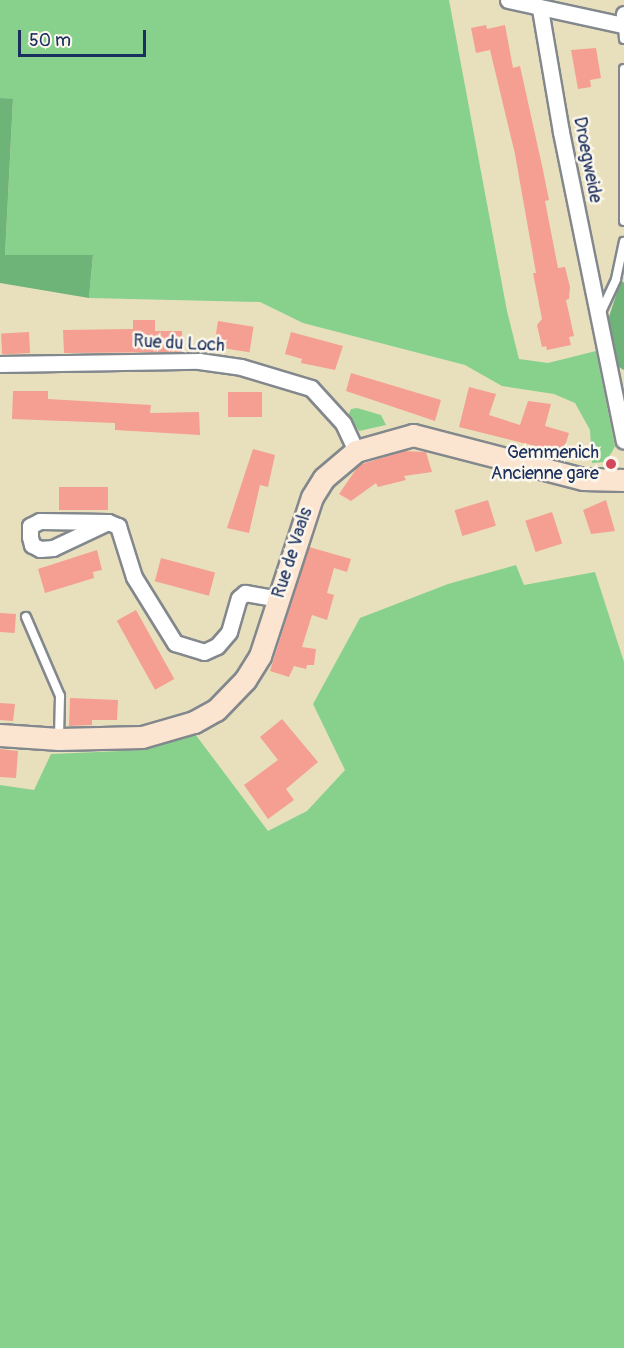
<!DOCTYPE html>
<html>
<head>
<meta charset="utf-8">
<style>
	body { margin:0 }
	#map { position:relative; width:624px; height:1348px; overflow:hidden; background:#e8e0bc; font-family:Pangolin,sans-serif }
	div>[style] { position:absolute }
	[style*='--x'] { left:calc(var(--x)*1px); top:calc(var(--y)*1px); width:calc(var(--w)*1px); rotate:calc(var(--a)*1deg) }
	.green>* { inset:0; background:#88d18d }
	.forest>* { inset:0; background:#6eb378 }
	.building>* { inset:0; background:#f49f92; transform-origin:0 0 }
	.roads { filter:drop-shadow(2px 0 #82888d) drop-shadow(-2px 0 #82888d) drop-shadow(0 2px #82888d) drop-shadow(0 -2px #82888d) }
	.service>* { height:8px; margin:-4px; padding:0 4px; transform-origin:4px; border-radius:4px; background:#fff }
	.minor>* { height:15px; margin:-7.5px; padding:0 7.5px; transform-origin:7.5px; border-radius:7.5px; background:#fff }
	.secondary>* { height:21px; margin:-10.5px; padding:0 10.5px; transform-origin:10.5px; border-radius:10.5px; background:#fce5d0 }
	.dots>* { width:16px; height:16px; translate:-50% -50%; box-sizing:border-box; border:3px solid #fbf7ec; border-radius:50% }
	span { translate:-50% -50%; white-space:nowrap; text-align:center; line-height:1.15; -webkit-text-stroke:5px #fbf7ec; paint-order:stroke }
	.street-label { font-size:18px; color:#1b2f5e }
	.poi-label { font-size:18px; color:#1b2f5e }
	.right { translate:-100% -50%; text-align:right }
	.scale { position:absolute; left:18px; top:30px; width:128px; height:27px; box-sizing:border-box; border:3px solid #1b2f5e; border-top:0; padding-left:8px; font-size:18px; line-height:21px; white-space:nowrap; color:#1b2f5e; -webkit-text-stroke:4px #fbf7ec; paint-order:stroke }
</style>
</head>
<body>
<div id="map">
	<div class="green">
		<i style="clip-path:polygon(0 0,449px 0,507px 311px,519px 359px,548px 363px,596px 351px,615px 446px,612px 452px,605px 462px,592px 463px,590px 430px,575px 403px,554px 394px,502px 386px,465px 365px,303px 323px,260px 302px,89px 298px,93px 256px,5px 255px,13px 100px,0 98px)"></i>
		<i style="clip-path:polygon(357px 408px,381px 415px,386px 425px,359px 431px,348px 416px,351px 409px)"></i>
		<i style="clip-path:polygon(516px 565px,524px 585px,595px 572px,624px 662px,624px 1348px,0 1348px,0 785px,34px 790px,51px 754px,143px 750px,195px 734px,268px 831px,307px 811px,345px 770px,313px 704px,360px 618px,448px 584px)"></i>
	</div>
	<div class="forest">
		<i style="clip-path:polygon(0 98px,13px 99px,5px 255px,93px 255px,89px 298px,0 283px)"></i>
		<i style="clip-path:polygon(621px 280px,624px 283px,624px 370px,615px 365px,607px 323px)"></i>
	</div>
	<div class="building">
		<i style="clip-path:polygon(486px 25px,487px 29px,505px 25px,513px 68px,520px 66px,543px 170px,549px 200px,545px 201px,558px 268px,565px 267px,570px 287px,569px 299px,566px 300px,574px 336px,569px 337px,571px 345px,547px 350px,546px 346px,542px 347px,537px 325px,542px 319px,533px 273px,536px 273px,515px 154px,490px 50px,476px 53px,471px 28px)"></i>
		<i style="clip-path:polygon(596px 48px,601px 78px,590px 80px,591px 87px,578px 89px,571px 50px)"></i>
		<i style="clip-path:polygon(133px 320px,155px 320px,155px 331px,182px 331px,182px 352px,64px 353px,63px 330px,133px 329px)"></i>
		<i style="left:218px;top:321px;width:36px;height:26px;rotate:9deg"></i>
		<i style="left:29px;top:332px;width:21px;height:28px;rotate:87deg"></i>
		<i style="clip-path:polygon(291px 332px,343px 346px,335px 370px,301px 363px,302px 359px,285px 354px)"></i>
		<i style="clip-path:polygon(351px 373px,441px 400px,435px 421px,346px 391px)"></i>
		<i style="clip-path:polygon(469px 387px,496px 394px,489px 415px,520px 425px,528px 401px,551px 404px,545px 426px,569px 433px,563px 453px,459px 427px)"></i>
		<i style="clip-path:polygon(13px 391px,48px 391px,48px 399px,151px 405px,150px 413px,199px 412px,200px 435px,115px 430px,115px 423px,12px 419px)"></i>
		<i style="left:228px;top:392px;width:34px;height:25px"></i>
		<i style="clip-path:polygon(253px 449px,275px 455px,268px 487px,260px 485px,249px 533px,227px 528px)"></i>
		<i style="clip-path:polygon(404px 451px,426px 452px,432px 472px,404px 476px,406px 480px,378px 487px,376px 483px,351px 501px,339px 494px,359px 465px)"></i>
		<i style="left:59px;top:487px;width:49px;height:23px"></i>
		<i style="left:488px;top:500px;width:27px;height:35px;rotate:73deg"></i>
		<i style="clip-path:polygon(606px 500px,615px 531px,591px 534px,583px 510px)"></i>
		<i style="left:552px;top:512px;width:33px;height:28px;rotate:72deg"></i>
		<i style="clip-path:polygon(309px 547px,351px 559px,347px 572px,334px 568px,327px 593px,334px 595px,327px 620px,312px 615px,302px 647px,316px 649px,314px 665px,307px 665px,306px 669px,294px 666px,289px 677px,270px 671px)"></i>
		<i style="clip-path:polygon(97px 550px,102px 570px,93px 572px,94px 578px,45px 593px,38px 569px)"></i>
		<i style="left:161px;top:558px;width:56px;height:24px;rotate:15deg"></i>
		<i style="left:136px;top:610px;width:79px;height:22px;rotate:61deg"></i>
		<i style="left:0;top:613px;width:16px;height:19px;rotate:4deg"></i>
		<i style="clip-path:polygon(70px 698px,118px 700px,117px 720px,92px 720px,92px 725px,69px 726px)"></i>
		<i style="clip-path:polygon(0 703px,15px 704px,13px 721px,0 720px)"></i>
		<i style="clip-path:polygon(282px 719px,318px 762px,286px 789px,294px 800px,268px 819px,244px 785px,278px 760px,260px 737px)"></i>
		<i style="clip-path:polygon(0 749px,18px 751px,16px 778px,0 777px)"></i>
	</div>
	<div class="roads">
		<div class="service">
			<i style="--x:623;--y:25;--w:14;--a:86"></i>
			<i style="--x:624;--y:69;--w:152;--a:90"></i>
			<i style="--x:600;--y:314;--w:38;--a:-65"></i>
			<i style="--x:616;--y:279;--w:38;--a:-78"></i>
			<i style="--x:26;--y:617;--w:86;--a:66.7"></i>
			<i style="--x:60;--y:696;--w:41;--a:91.4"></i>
		</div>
		<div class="minor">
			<i style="--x:508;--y:0;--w:118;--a:12.3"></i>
			<i style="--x:623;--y:25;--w:11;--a:-85"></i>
			<i style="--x:540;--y:9;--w:125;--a:80.3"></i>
			<i style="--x:561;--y:132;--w:315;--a:78.5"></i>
			<i style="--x:0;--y:364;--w:199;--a:-0.9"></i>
			<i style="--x:199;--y:361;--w:42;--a:8.1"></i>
			<i style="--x:241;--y:367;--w:73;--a:16.7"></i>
			<i style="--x:311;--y:388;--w:47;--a:47.6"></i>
			<i style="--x:343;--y:423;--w:31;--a:65"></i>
			<i style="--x:108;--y:522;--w:61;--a:154.7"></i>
			<i style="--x:53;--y:548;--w:13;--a:176"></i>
			<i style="--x:40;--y:549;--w:9;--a:-153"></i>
			<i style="--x:32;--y:545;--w:8;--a:-104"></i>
			<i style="--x:30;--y:537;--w:11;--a:-90"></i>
			<i style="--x:30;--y:526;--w:11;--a:-27"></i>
			<i style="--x:40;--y:521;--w:68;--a:0.8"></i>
			<i style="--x:108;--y:522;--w:11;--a:22"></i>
			<i style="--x:118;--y:526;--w:53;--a:72.6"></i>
			<i style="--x:134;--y:577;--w:78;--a:58.2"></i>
			<i style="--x:175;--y:643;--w:30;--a:17"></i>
			<i style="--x:204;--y:652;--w:14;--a:-25"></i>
			<i style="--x:217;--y:646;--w:18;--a:-49"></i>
			<i style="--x:229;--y:632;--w:35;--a:-74"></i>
			<i style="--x:239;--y:598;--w:8;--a:-40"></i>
			<i style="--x:245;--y:593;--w:34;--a:10"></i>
		</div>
		<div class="secondary">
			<i style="--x:0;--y:735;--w:59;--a:3.9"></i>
			<i style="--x:59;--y:739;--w:83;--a:-1.4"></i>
			<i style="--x:142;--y:737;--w:54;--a:-16.1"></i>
			<i style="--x:194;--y:722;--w:25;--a:-29"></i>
			<i style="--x:216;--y:710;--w:42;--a:-46"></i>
			<i style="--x:245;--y:680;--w:28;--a:-58"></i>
			<i style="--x:260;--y:656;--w:167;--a:-71.9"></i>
			<i style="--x:312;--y:497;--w:22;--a:-58"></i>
			<i style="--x:324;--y:478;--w:42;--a:-40.2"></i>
			<i style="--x:356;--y:451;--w:59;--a:-15.7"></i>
			<i style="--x:413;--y:435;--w:176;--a:14.5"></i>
			<i style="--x:583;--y:479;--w:41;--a:1.4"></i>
		</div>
	</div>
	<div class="dots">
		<i style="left:611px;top:464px;background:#d1495b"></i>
	</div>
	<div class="street-label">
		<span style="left:587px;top:160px;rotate:79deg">Droegweide</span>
		<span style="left:179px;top:344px;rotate:3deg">Rue du Loch</span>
		<span style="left:293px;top:553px;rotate:-72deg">Rue de Vaals</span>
	</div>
	<div class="poi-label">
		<span class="right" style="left:599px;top:464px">Gemmenich<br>Ancienne gare</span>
	</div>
	<div class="scale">50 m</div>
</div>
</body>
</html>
